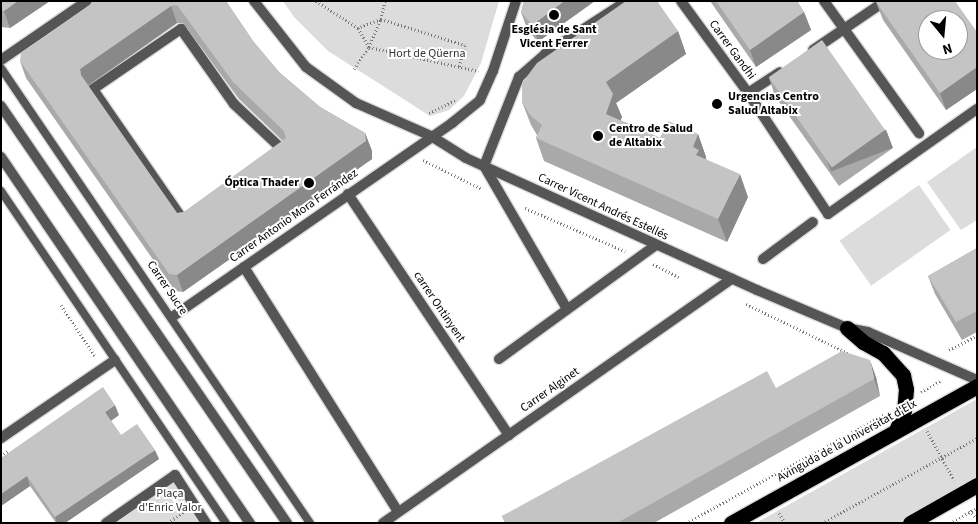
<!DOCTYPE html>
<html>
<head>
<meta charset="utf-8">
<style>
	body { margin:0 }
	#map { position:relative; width:978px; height:524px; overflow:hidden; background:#fff; font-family:"Source Sans 3",sans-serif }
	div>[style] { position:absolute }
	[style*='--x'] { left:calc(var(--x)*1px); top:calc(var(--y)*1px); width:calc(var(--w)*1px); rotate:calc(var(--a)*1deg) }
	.green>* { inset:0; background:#dcdcdc; transform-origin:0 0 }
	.path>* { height:3px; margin-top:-1.5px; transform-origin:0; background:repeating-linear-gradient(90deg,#777 0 1px,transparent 0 3.5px) }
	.roads { filter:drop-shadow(1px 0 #dbdbdb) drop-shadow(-1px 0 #dbdbdb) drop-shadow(0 1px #dbdbdb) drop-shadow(0 -1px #dbdbdb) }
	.lane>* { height:8px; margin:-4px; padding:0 4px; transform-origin:4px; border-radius:4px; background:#555 }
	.street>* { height:10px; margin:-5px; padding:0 5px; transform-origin:5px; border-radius:5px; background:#555 }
	.highway>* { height:15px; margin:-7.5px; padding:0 7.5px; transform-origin:7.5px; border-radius:7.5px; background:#000 }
	.wall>* { inset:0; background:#a9a9a9 }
	.shaded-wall>* { inset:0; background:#898989; transform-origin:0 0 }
	.building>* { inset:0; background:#c4c4c4; transform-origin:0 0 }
	.dots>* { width:14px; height:14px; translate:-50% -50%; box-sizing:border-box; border:2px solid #fff; border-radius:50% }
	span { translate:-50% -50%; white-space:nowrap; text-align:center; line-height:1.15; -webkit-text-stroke:4px #fff; paint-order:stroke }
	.poi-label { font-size:12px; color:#000; font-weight:700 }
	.left { translate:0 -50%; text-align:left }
	.right { translate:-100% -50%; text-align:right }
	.street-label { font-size:12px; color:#000 }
	.park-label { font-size:12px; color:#333 }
	.frame { position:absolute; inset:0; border:2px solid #000; pointer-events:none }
	.north { position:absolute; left:918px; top:10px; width:50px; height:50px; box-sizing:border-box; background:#fff; border:1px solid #999; border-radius:50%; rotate:163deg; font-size:14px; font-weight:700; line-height:20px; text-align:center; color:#000 }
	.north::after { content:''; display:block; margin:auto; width:18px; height:22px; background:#000; clip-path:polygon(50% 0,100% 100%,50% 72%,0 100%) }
</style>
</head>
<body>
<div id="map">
	<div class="green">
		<i style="clip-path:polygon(283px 1px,499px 1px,481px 63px,464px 96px,449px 110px,430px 116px,328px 51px,294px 17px)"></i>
		<i style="clip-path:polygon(977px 147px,977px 220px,961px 230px,927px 182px)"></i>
		<i style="left:919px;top:185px;width:55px;height:97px;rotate:55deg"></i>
		<i style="clip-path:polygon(977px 399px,977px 481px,903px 523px,756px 523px)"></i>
		<i style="clip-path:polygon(175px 470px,214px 523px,98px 523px)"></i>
	</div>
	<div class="path">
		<i style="--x:316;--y:1;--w:50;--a:32.7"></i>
		<i style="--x:358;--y:28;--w:22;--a:60"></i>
		<i style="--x:369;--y:47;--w:112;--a:12.4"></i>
		<i style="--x:385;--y:1;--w:18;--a:103"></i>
		<i style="--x:381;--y:19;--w:88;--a:17.2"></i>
		<i style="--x:465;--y:45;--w:23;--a:105"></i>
		<i style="--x:354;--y:69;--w:27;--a:-56"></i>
		<i style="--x:369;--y:47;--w:30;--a:-67"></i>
		<i style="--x:381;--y:19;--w:25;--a:159"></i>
		<i style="--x:429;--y:113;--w:30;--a:-26"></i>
		<i style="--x:423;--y:160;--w:64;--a:26.2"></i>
		<i style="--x:525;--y:208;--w:109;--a:23.3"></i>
		<i style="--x:653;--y:264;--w:29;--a:27"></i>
		<i style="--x:746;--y:304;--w:113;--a:25.7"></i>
		<i style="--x:61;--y:305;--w:61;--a:56.3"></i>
		<i style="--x:949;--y:350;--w:31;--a:-27"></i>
		<i style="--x:921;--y:392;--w:24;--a:-30"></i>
		<i style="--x:927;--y:431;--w:56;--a:61.1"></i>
		<i style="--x:1;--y:456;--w:9;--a:-36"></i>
		<i style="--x:970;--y:510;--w:10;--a:53"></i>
		<i style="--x:779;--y:513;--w:12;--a:59"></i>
		<i style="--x:168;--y:523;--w:19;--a:-36"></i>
		<i style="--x:686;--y:523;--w:227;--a:-28.7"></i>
		<i style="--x:822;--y:523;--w:177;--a:-28.7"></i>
		<i style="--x:950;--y:523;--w:31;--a:-29"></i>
	</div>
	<div class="roads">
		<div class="lane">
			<i style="--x:1;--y:68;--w:550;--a:55.82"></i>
			<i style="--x:1;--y:191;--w:401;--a:55.9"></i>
		</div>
		<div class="street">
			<i style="--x:254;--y:1;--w:84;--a:51.8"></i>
			<i style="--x:306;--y:67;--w:62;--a:35.8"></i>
			<i style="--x:356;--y:103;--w:82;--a:23.7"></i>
			<i style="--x:431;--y:136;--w:41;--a:32.2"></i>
			<i style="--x:466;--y:158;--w:320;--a:24.4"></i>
			<i style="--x:757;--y:290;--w:98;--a:22.9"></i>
			<i style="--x:847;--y:328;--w:21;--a:11"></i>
			<i style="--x:868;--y:332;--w:119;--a:23.8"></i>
			<i style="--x:681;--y:1;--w:114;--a:53.9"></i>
			<i style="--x:748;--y:93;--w:145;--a:56.5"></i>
			<i style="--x:828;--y:214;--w:182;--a:-35.2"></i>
			<i style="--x:824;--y:1;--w:163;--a:54.3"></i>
			<i style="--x:181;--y:29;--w:92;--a:54.8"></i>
			<i style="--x:234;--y:104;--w:71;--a:43.3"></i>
			<i style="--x:286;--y:153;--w:123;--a:144.6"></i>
			<i style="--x:186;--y:224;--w:164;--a:-124.6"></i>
			<i style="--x:93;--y:89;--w:107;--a:-34.3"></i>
			<i style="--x:813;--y:50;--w:87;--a:-34.2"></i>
			<i style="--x:1;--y:60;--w:104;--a:-34.5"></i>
			<i style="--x:748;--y:93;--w:38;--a:-33"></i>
			<i style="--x:1;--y:106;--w:506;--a:55.56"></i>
			<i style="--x:1;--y:157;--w:443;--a:55.8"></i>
			<i style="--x:348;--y:194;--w:290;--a:56.3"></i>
			<i style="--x:763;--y:259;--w:62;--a:-36.5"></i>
			<i style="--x:244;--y:267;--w:289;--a:57.8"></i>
			<i style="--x:567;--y:309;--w:165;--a:-120.1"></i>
			<i style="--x:484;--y:166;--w:96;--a:-68.5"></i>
			<i style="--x:519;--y:77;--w:35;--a:-41"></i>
			<i style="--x:545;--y:54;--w:98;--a:-32.9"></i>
			<i style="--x:172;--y:317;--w:341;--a:-34.7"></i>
			<i style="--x:452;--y:123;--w:36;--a:-39"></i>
			<i style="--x:480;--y:100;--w:32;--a:-66"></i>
			<i style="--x:493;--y:71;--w:74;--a:-71.8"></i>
			<i style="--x:499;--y:359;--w:194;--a:-36"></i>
			<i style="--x:1;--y:438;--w:138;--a:-34.4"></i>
			<i style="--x:106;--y:523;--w:84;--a:-34.8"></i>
			<i style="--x:175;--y:475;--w:57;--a:57.1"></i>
			<i style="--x:383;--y:523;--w:426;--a:-35"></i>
		</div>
		<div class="highway">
			<i style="--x:847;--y:328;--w:21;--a:41"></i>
			<i style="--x:863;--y:342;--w:23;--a:29"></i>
			<i style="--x:883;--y:353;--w:30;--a:48"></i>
			<i style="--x:903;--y:375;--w:14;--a:78"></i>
			<i style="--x:906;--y:389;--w:21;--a:95"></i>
			<i style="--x:904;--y:410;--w:22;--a:111"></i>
			<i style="--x:731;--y:523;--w:282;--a:-29.1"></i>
			<i style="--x:910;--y:523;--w:77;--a:-29.6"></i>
		</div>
	</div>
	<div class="wall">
		<i style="clip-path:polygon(1px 1px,50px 1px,10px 28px,1px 27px)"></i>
		<i style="clip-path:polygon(evenodd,95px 1px,226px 1px,253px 41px,279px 72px,320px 107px,365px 133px,372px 151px,372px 159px,183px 292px,175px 291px,26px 78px,20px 61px,95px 1px,177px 23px,183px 23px,239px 99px,283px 141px,184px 212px,177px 213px,88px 86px,177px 23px)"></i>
		<i style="clip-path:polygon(524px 1px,538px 42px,527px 29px,521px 12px)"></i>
		<i style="clip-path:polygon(710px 1px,797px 1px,804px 12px,811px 30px,756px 67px)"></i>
		<i style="clip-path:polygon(876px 2px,977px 32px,977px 89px,946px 110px,883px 20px)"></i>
		<i style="clip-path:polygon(678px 31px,686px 54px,616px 103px,622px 117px,620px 120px,660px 138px,698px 134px,706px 157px,706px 159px,748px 197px,727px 242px,544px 161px,536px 138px,537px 135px,531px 125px,522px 102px)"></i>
		<i style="clip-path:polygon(769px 78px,886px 130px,893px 148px,839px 186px,775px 96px)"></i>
		<i style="clip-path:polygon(977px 248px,977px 332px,962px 340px,935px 294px,928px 276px)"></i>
		<i style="clip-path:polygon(876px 377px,880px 396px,654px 523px,505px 523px,502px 516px,776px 388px)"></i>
		<i style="clip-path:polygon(119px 415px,111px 421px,121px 435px,159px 459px,65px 523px,56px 523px,30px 486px,1px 506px,1px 458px)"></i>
	</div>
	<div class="shaded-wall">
		<i style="clip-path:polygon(18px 1px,50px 1px,10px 28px,4px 11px)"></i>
		<i style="clip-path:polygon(564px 1px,595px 1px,538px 42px,532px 25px)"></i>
		<i style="clip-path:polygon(171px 6px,177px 23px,87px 86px,81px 75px,80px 69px)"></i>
		<i style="clip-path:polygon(804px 12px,811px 30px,756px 67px,750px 50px)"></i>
		<i style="clip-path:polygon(678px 31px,686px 54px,616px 103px,622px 117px,614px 136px,606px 114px,606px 82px)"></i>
		<i style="clip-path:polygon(977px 67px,977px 89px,946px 110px,940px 93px)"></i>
		<i style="left:886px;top:130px;width:19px;height:66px;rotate:69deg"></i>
		<i style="clip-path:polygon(365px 133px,372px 151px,372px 159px,183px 292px,177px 275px)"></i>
		<i style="clip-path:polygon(698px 134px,706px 157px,704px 164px,705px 178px,693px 147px)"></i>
		<i style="clip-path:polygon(740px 174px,748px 197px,727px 242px,718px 219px)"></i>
		<i style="clip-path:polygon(870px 360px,876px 377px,880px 396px,874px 379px)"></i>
		<i style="clip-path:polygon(115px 405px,119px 415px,109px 422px,105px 412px)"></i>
		<i style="clip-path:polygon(155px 450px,159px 459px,65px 523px,57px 523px,55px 517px)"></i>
		<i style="clip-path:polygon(27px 476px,30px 486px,1px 506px,1px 494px)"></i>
	</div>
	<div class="building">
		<i style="clip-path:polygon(1px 1px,18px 1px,4px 11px,1px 10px)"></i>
		<i style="clip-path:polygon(evenodd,95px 1px,226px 1px,253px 41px,279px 72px,320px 107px,365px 133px,366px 141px,177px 275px,169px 274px,20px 61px,21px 53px,95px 1px,177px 5px,233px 82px,284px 131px,286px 138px,184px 212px,177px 213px,81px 75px,80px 69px,171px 6px,177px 5px)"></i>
		<i style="clip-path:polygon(524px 1px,564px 1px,532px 25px,521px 12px)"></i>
		<i style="clip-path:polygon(626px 1px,657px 1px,678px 31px,606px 82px,613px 94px,606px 114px,660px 138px,668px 121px,698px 134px,693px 147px,699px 150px,696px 155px,740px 174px,718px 219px,536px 138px,542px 125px,530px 115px,522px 102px,522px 83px,537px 63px)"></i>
		<i style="clip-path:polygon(716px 1px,797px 1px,804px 12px,750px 50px)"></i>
		<i style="clip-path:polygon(evenodd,878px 1px,955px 1px,977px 32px,977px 67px,940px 93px,876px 2px,878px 1px,928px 20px,958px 20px,958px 50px,928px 50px,928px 20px)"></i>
		<i style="left:822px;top:40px;width:110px;height:65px;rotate:55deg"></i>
		<i style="clip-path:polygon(977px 248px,977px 311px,956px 322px,928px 276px)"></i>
		<i style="clip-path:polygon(842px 351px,870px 360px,874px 379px,617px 523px,506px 523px,502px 516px,767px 371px,776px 388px)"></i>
		<i style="clip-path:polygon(103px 387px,115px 405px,105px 412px,121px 435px,137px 424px,155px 450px,55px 517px,27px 476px,1px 494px,1px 458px)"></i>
	</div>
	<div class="dots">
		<i style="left:554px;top:15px;background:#000"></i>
		<i style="left:717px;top:104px;background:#000"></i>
		<i style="left:598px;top:136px;background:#000"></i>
		<i style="left:309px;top:183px;background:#000"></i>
	</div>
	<div class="poi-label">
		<span style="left:554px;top:37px">Església de Sant<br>Vicent Ferrer</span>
		<span class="left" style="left:728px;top:104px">Urgencias Centro<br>Salud Altabix</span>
		<span class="left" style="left:609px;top:136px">Centro de Salud<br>de Altabix</span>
		<span class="right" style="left:299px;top:183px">Óptica Thader</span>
	</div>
	<div class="street-label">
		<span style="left:732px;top:50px;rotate:54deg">Carrer Gandhi</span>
		<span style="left:603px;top:207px;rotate:25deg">Carrer Vicent Andrés Estellés</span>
		<span style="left:294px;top:216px;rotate:-35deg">Carrer Antonio Mora Ferrández</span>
		<span style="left:167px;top:288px;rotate:56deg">Carrer Sucre</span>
		<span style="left:439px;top:307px;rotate:56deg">carrer Ontinyent</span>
		<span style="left:550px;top:390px;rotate:-35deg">Carrer Alginet</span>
		<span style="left:847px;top:441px;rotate:-29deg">Avinguda de la Universitat d'Elx</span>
	</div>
	<div class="park-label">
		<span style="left:427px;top:54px">Hort de Qüerna</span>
		<span style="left:170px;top:501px">Plaça<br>d'Enric Valor</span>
	</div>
	<div class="frame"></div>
	<div class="north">N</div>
</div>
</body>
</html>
